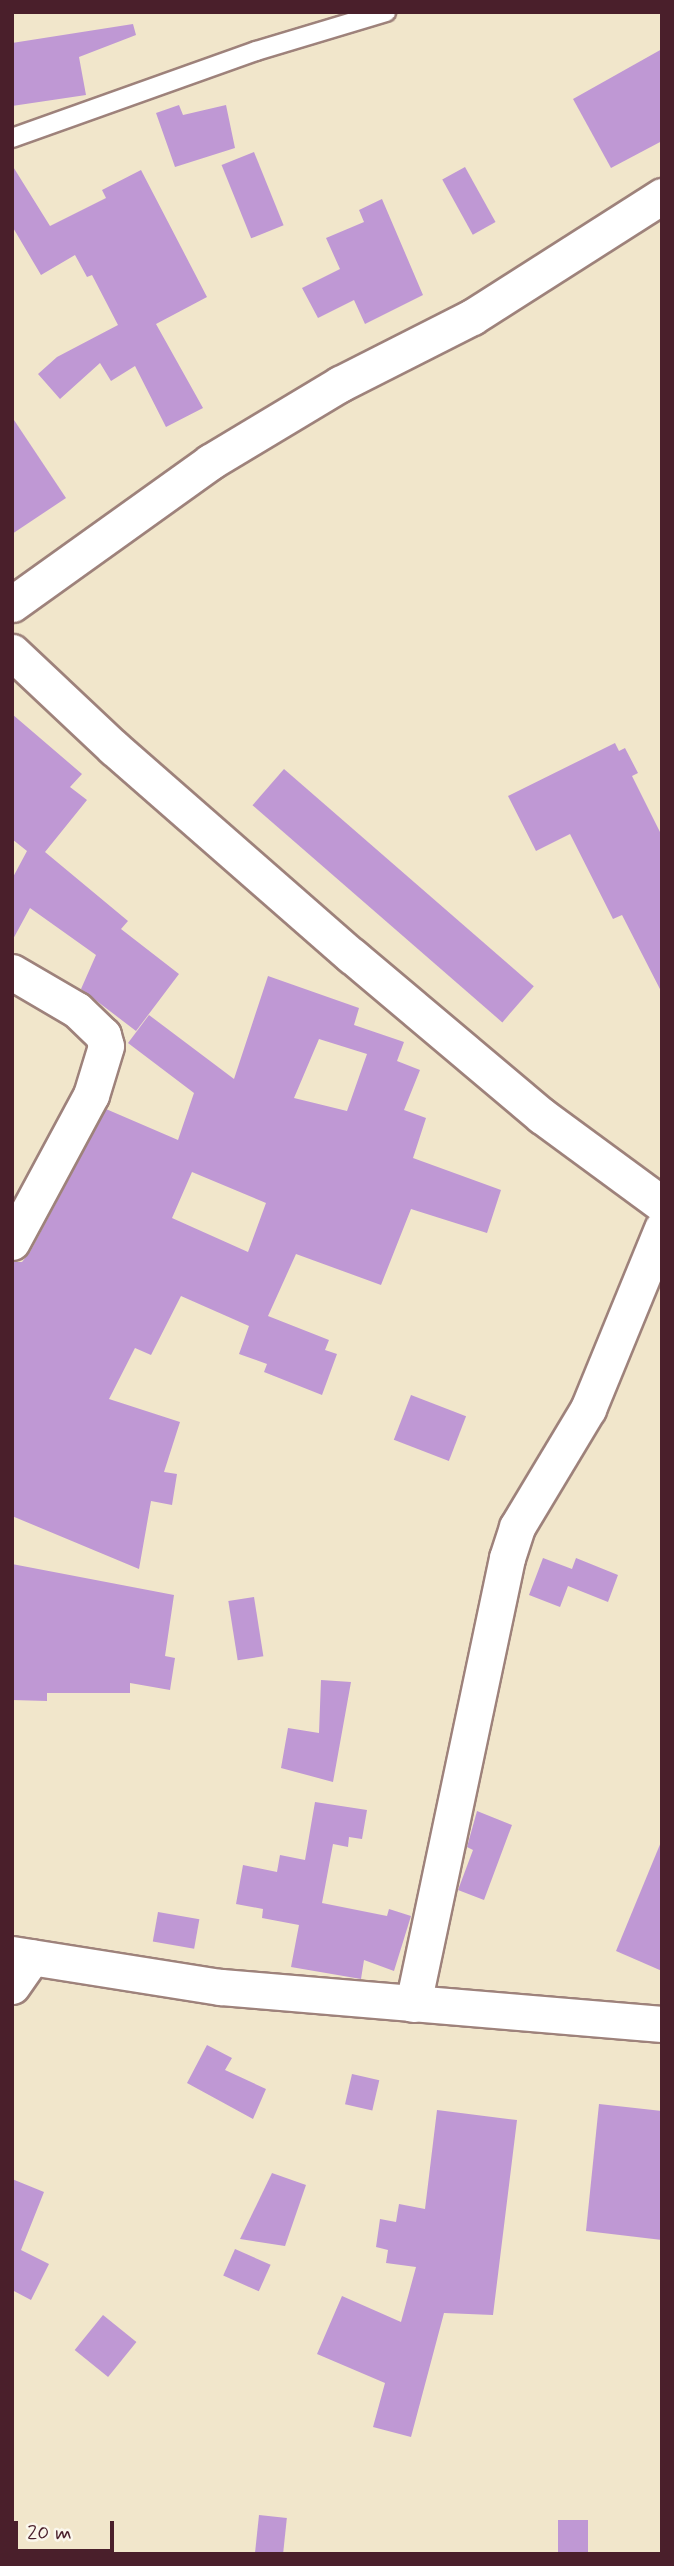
<!DOCTYPE html>
<html>
<head>
<meta charset="utf-8">
<style>
	body { margin:0 }
	#map { position:relative; width:674px; height:2566px; overflow:hidden; background:#f1e6cb; font-family:Mynerve,sans-serif }
	div>[style] { position:absolute }
	[style*='--x'] { left:calc(var(--x)*1px); top:calc(var(--y)*1px); width:calc(var(--w)*1px); rotate:calc(var(--a)*1deg) }
	.building>* { inset:0; background:#bf98d4; transform-origin:0 0 }
	.roads { filter:drop-shadow(2px 0 #9e827b) drop-shadow(-2px 0 #9e827b) drop-shadow(0 2px #9e827b) drop-shadow(0 -2px #9e827b) }
	.service>* { height:18px; margin:-9px; padding:0 9px; transform-origin:9px; border-radius:9px; background:#fff }
	.minor>* { height:35px; margin:-17.5px; padding:0 17.5px; transform-origin:17.5px; border-radius:17.5px; background:#fff }
	span { translate:-50% -50%; white-space:nowrap; text-align:center; line-height:1.15; -webkit-text-stroke:5px #fbf7ec; paint-order:stroke }
	.frame { position:absolute; inset:0; border:14px solid #4a1f2b; pointer-events:none }
	.scale { position:absolute; left:14px; top:2521px; width:100px; height:32px; box-sizing:border-box; border:4px solid #4a1f2b; border-top:0; padding-left:9px; font-size:21px; line-height:24px; white-space:nowrap; color:#4a1f2b; -webkit-text-stroke:5px #fbf7ec; paint-order:stroke }
</style>
</head>
<body>
<div id="map">
	<div class="building">
		<i style="clip-path:polygon(133px 24px,136px 35px,79px 57px,86px 95px,12px 106px,12px 43px)"></i>
		<i style="clip-path:polygon(662px 49px,662px 141px,611px 168px,573px 99px)"></i>
		<i style="clip-path:polygon(179px 105px,183px 115px,226px 105px,235px 148px,175px 167px,156px 113px)"></i>
		<i style="left:254px;top:152px;width:79px;height:35px;rotate:68deg"></i>
		<i style="clip-path:polygon(12px 165px,50px 226px,106px 198px,102px 190px,141px 170px,207px 297px,156px 324px,203px 408px,166px 427px,135px 366px,111px 381px,100px 363px,60px 399px,38px 374px,57px 357px,118px 325px,92px 275px,87px 277px,75px 255px,41px 275px,12px 226px)"></i>
		<i style="left:465px;top:167px;width:63px;height:26px;rotate:61deg"></i>
		<i style="clip-path:polygon(382px 199px,423px 295px,365px 324px,354px 300px,318px 318px,302px 288px,340px 269px,326px 238px,364px 222px,359px 210px)"></i>
		<i style="clip-path:polygon(12px 417px,66px 498px,12px 534px)"></i>
		<i style="clip-path:polygon(12px 714px,82px 774px,70px 787px,87px 800px,45px 852px,128px 921px,121px 929px,179px 974px,136px 1031px,81px 989px,96px 955px,30px 908px,12px 941px,12px 879px,27px 851px,12px 839px)"></i>
		<i style="clip-path:polygon(615px 743px,619px 751px,625px 748px,638px 773px,632px 776px,662px 836px,662px 993px,622px 915px,613px 919px,570px 834px,536px 851px,508px 796px)"></i>
		<i style="left:284px;top:769px;width:331px;height:48px;rotate:41deg"></i>
		<i style="clip-path:polygon(evenodd,268px 976px,359px 1008px,354px 1025px,404px 1042px,397px 1061px,420px 1070px,404px 1110px,426px 1118px,413px 1158px,501px 1190px,487px 1233px,411px 1209px,381px 1285px,296px 1254px,268px 1316px,329px 1340px,325px 1350px,337px 1354px,322px 1395px,264px 1372px,267px 1364px,239px 1354px,249px 1326px,181px 1296px,151px 1355px,135px 1348px,109px 1399px,180px 1422px,164px 1472px,177px 1474px,172px 1505px,151px 1501px,139px 1569px,12px 1516px,12px 1262px,22px 1262px,30px 1252px,106px 1109px,178px 1140px,194px 1093px,128px 1043px,149px 1015px,234px 1079px,268px 976px,319px 1039px,367px 1054px,347px 1111px,294px 1098px,319px 1039px,268px 976px,192px 1172px,266px 1203px,248px 1252px,172px 1218px,192px 1172px)"></i>
		<i style="left:411px;top:1395px;width:59px;height:48px;rotate:21deg"></i>
		<i style="clip-path:polygon(543px 1558px,572px 1569px,576px 1558px,618px 1575px,608px 1602px,568px 1586px,560px 1607px,529px 1595px)"></i>
		<i style="clip-path:polygon(12px 1564px,174px 1595px,165px 1656px,175px 1658px,170px 1690px,130px 1683px,130px 1693px,47px 1693px,47px 1701px,12px 1700px)"></i>
		<i style="left:254px;top:1597px;width:60px;height:26px;rotate:81deg"></i>
		<i style="clip-path:polygon(321px 1680px,351px 1682px,333px 1782px,281px 1768px,288px 1728px,319px 1733px)"></i>
		<i style="clip-path:polygon(315px 1802px,367px 1810px,362px 1839px,349px 1837px,348px 1847px,333px 1844px,322px 1903px,387px 1916px,389px 1909px,411px 1916px,394px 1971px,364px 1960px,361px 1979px,291px 1967px,299px 1925px,262px 1918px,263px 1909px,236px 1904px,243px 1865px,277px 1872px,280px 1855px,305px 1860px)"></i>
		<i style="clip-path:polygon(477px 1811px,512px 1825px,484px 1900px,458px 1890px,473px 1850px,467px 1847px)"></i>
		<i style="clip-path:polygon(661px 1842px,662px 1842px,662px 1971px,616px 1951px)"></i>
		<i style="left:158px;top:1912px;width:42px;height:30px;rotate:10deg"></i>
		<i style="clip-path:polygon(207px 2045px,232px 2058px,225px 2070px,266px 2089px,253px 2119px,187px 2083px)"></i>
		<i style="left:352px;top:2074px;width:28px;height:31px;rotate:13deg"></i>
		<i style="clip-path:polygon(599px 2104px,662px 2111px,662px 2240px,586px 2231px)"></i>
		<i style="clip-path:polygon(437px 2110px,517px 2120px,493px 2315px,444px 2313px,411px 2437px,373px 2427px,385px 2383px,317px 2354px,342px 2296px,401px 2322px,416px 2267px,386px 2263px,388px 2250px,376px 2247px,380px 2219px,396px 2222px,399px 2204px,425px 2209px)"></i>
		<i style="clip-path:polygon(272px 2173px,306px 2185px,285px 2246px,240px 2239px)"></i>
		<i style="clip-path:polygon(12px 2179px,44px 2192px,21px 2250px,49px 2264px,31px 2300px,12px 2290px)"></i>
		<i style="left:235px;top:2249px;width:39px;height:29px;rotate:24deg"></i>
		<i style="left:103px;top:2315px;width:43px;height:45px;rotate:39deg"></i>
		<i style="left:259px;top:2515px;width:28px;height:39px;rotate:6deg"></i>
		<i style="left:558px;top:2520px;width:30px;height:34px"></i>
	</div>
	<div class="roads">
		<div class="service">
			<i style="--x:12;--y:138;--w:259;--a:-19.6"></i>
			<i style="--x:256;--y:51;--w:136;--a:-16.7"></i>
		</div>
		<div class="minor">
			<i style="--x:12;--y:604;--w:244;--a:-35.6"></i>
			<i style="--x:210;--y:462;--w:152;--a:-31"></i>
			<i style="--x:340;--y:384;--w:148;--a:-26.9"></i>
			<i style="--x:472;--y:317;--w:225;--a:-32.5"></i>
			<i style="--x:12;--y:652;--w:140;--a:43.3"></i>
			<i style="--x:114;--y:748;--w:316;--a:41.2"></i>
			<i style="--x:352;--y:956;--w:248;--a:40.1"></i>
			<i style="--x:542;--y:1116;--w:149;--a:36.3"></i>
			<i style="--x:12;--y:972;--w:75;--a:30.3"></i>
			<i style="--x:77;--y:1010;--w:36;--a:44"></i>
			<i style="--x:103;--y:1035;--w:11;--a:75"></i>
			<i style="--x:106;--y:1046;--w:51;--a:107"></i>
			<i style="--x:91;--y:1095;--w:167;--a:118.3"></i>
			<i style="--x:12;--y:1954;--w:212;--a:9"></i>
			<i style="--x:221;--y:1987;--w:443;--a:4.8"></i>
			<i style="--x:12;--y:1986;--w:35;--a:-55"></i>
			<i style="--x:413;--y:2004;--w:456;--a:-78.1"></i>
			<i style="--x:507;--y:1558;--w:33;--a:-72"></i>
			<i style="--x:517;--y:1527;--w:138;--a:-59"></i>
			<i style="--x:588;--y:1409;--w:195;--a:-67.7"></i>
		</div>
	</div>
	<div class="frame"></div>
	<div class="scale">20 m</div>
</div>
</body>
</html>
